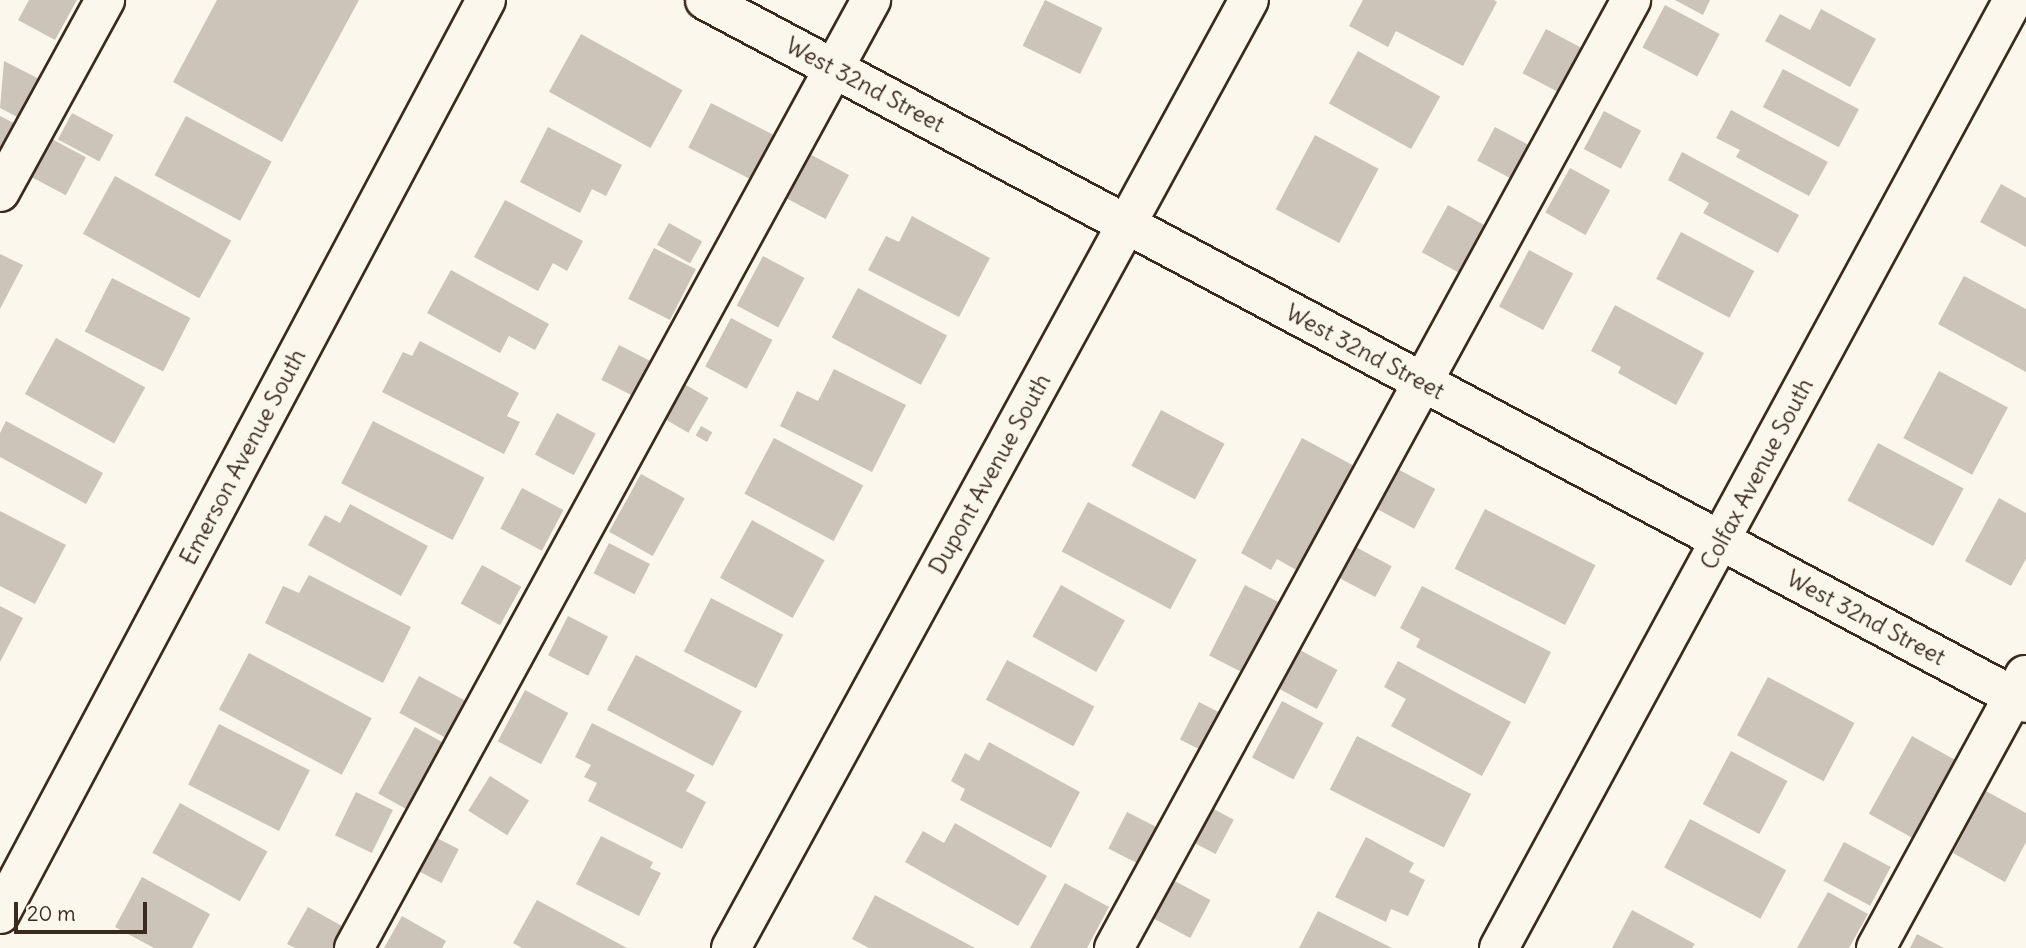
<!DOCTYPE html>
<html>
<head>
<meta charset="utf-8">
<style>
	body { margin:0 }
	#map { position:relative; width:2026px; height:948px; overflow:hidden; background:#fbf7ec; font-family:Delius,sans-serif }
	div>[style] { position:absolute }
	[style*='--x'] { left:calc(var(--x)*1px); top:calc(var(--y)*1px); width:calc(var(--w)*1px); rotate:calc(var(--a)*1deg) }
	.building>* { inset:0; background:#ccc4b9; transform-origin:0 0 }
	.roads { filter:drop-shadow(2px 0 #3b2a1e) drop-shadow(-2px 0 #3b2a1e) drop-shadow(0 2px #3b2a1e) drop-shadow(0 -2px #3b2a1e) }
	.minor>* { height:38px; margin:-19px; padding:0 19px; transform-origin:19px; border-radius:19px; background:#fbf7ec }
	span { translate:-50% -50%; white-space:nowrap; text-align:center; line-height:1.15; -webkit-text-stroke:5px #fbf7ec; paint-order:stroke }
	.street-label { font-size:23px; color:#3b2a1e }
	.scale { position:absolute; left:14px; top:902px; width:133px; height:32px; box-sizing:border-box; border:4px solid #3b2a1e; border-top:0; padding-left:9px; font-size:21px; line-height:24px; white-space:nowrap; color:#3b2a1e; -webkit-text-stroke:5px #fbf7ec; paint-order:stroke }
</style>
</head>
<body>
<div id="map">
	<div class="building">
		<i style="clip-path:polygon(29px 0,77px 0,55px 40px,18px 20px)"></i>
		<i style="clip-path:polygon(217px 0,359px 0,282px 142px,173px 82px)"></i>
		<i style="left:1045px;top:0;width:64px;height:51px;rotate:26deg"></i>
		<i style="clip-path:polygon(1363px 0,1494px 0,1497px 2px,1463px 66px,1396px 31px,1388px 47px,1349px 26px)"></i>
		<i style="clip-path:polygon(1675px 0,1710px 0,1703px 15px)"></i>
		<i style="left:1665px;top:5px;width:62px;height:48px;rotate:28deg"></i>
		<i style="clip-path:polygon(1821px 9px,1876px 39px,1850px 87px,1765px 41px,1780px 14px,1810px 30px)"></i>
		<i style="left:1546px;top:29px;width:50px;height:50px;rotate:28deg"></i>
		<i style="left:581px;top:34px;width:116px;height:66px;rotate:29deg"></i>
		<i style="left:1358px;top:51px;width:94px;height:60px;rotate:29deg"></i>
		<i style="clip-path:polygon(4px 61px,47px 83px,27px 122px,0 108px)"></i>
		<i style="left:1783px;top:69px;width:86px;height:43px;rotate:28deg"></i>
		<i style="left:711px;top:103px;width:77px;height:50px;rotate:27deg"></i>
		<i style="clip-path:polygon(1731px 110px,1828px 162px,1809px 196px,1736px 157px,1740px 150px,1716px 138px)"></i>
		<i style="left:1604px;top:111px;width:42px;height:43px;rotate:28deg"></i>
		<i style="left:72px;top:113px;width:47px;height:30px;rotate:28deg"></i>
		<i style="clip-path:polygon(0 116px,22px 127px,0 159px)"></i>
		<i style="left:186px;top:116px;width:97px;height:67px;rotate:28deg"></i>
		<i style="clip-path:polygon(548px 127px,622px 165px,606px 196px,592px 189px,580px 213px,520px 182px)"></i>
		<i style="left:1495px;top:127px;width:44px;height:38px;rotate:28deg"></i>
		<i style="left:1315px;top:135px;width:72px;height:84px;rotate:28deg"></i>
		<i style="left:48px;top:137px;width:43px;height:43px;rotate:28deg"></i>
		<i style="left:804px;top:151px;width:51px;height:50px;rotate:28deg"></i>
		<i style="clip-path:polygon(1682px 152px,1799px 215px,1778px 253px,1703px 213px,1709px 203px,1668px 180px)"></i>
		<i style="left:1570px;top:168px;width:46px;height:51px;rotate:29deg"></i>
		<i style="left:115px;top:176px;width:133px;height:66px;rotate:29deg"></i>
		<i style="clip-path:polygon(2001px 184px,2026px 198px,2026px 247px,1980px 222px)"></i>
		<i style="clip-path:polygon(505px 200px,583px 241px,567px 271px,553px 263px,538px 291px,474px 257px)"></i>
		<i style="left:1448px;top:205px;width:45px;height:54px;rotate:29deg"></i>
		<i style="clip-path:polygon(912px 216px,990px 258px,959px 317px,868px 270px,886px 236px,899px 242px)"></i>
		<i style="left:669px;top:223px;width:38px;height:25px;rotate:29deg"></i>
		<i style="left:1681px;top:232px;width:83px;height:53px;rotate:28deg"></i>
		<i style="left:654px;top:248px;width:47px;height:57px;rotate:27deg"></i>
		<i style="left:1529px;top:250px;width:50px;height:64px;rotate:28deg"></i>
		<i style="clip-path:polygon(0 254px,23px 265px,0 309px)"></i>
		<i style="left:763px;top:256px;width:47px;height:56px;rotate:28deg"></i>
		<i style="clip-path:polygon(451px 270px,549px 324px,535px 350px,509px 336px,500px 353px,427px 313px)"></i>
		<i style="clip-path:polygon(1964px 276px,2026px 309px,2026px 372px,1938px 324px)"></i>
		<i style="left:112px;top:278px;width:88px;height:60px;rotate:27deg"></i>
		<i style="left:858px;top:288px;width:101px;height:56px;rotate:28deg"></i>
		<i style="clip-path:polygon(1615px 305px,1704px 353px,1676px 405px,1618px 373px,1621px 367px,1591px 351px)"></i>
		<i style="left:731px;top:318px;width:47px;height:55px;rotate:28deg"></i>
		<i style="left:56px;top:338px;width:102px;height:64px;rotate:29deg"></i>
		<i style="clip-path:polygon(420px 341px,519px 393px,507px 416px,520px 422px,504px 454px,382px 392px,403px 352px,412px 356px)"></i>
		<i style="left:619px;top:345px;width:44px;height:39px;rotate:27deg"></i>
		<i style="clip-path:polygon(834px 369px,906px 405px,872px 472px,780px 426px,797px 391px,818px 401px)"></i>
		<i style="left:1939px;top:371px;width:78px;height:76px;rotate:28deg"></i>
		<i style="left:679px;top:381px;width:34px;height:40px;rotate:30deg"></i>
		<i style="left:1161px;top:410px;width:72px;height:63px;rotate:28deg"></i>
		<i style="left:557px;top:413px;width:44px;height:47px;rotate:28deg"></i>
		<i style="clip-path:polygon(6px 421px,103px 473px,86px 504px,0 457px,0 433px)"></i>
		<i style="left:373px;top:421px;width:125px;height:70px;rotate:27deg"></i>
		<i style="left:701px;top:426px;width:13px;height:11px;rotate:29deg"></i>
		<i style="left:774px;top:438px;width:101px;height:63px;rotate:28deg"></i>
		<i style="clip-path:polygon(1302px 438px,1360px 469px,1303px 574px,1277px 559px,1271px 570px,1241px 553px)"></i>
		<i style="left:1878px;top:443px;width:97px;height:65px;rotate:28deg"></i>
		<i style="left:1392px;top:466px;width:49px;height:45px;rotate:28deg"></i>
		<i style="left:641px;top:474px;width:50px;height:66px;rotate:29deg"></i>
		<i style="left:522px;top:488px;width:47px;height:46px;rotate:28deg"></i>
		<i style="clip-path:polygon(1999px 498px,2026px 513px,2026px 559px,2011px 586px,1965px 561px)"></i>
		<i style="left:1088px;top:502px;width:123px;height:56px;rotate:28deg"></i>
		<i style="clip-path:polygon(350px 504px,428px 546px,401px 596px,308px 545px,325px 515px,340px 523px)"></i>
		<i style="left:1485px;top:509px;width:124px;height:67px;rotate:27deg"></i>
		<i style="clip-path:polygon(0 511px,66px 545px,35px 604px,0 586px)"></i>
		<i style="left:752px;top:520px;width:83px;height:66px;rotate:29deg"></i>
		<i style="left:609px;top:543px;width:46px;height:34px;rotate:27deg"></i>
		<i style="left:1352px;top:545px;width:45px;height:35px;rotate:28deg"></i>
		<i style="left:482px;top:565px;width:45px;height:44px;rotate:29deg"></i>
		<i style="clip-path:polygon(309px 575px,411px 627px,383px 683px,265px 623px,283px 586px,299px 593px)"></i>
		<i style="left:1061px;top:585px;width:73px;height:59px;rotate:29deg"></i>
		<i style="left:1245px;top:585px;width:48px;height:79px;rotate:27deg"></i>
		<i style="clip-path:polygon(1422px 586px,1551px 652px,1525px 704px,1416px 647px,1420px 639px,1400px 628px)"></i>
		<i style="left:711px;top:598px;width:81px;height:60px;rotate:27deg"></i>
		<i style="clip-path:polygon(0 606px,23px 618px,0 662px)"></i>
		<i style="left:568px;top:616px;width:45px;height:44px;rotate:27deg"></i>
		<i style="left:1296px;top:648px;width:47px;height:44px;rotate:28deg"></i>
		<i style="left:249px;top:653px;width:139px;height:64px;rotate:28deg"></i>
		<i style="left:636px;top:655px;width:120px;height:62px;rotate:28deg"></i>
		<i style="left:1007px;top:660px;width:99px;height:45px;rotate:28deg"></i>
		<i style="clip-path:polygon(1398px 661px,1511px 722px,1482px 776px,1391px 726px,1406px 699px,1384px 687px)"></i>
		<i style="left:419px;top:676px;width:52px;height:42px;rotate:28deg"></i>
		<i style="left:1768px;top:677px;width:98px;height:66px;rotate:28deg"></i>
		<i style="left:525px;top:690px;width:49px;height:58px;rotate:28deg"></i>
		<i style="left:1282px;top:701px;width:47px;height:64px;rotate:28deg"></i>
		<i style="left:1199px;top:702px;width:34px;height:42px;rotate:27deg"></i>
		<i style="clip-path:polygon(592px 723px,695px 775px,686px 791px,706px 802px,682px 849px,588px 801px,597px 783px,584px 777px,591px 765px,575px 757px)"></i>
		<i style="left:219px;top:724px;width:102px;height:68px;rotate:27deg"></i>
		<i style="left:415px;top:727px;width:35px;height:76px;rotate:29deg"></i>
		<i style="left:1357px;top:736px;width:128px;height:60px;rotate:27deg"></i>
		<i style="left:1912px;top:736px;width:50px;height:89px;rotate:29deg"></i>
		<i style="clip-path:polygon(989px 742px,1080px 792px,1051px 848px,960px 800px,965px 789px,951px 781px,965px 753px,979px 761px)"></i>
		<i style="left:1731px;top:751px;width:64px;height:60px;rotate:28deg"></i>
		<i style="left:490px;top:776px;width:46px;height:41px;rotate:32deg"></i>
		<i style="clip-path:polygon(1986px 791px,2026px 813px,2026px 842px,2005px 882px,1953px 853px)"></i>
		<i style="left:356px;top:792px;width:41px;height:48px;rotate:26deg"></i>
		<i style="left:180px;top:803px;width:100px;height:57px;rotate:29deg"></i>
		<i style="left:1210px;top:807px;width:27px;height:39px;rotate:28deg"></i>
		<i style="left:1127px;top:812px;width:44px;height:41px;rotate:27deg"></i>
		<i style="left:1690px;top:819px;width:109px;height:55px;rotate:28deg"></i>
		<i style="clip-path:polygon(955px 823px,1047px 876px,1018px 926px,905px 862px,923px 831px,944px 843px)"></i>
		<i style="left:433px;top:836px;width:29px;height:38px;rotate:27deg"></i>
		<i style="clip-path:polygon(601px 836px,653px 862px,650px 868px,661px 873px,639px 916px,576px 884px)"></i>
		<i style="clip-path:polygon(1366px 837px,1414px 863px,1409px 872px,1425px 880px,1408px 916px,1391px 909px,1386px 922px,1335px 897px)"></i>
		<i style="left:1844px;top:842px;width:53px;height:44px;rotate:28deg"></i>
		<i style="clip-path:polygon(142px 877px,210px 914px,192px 948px,154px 948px,115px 927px)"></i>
		<i style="left:1169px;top:878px;width:47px;height:43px;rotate:28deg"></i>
		<i style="clip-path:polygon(1065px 883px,1109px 907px,1087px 948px,1030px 948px)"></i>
		<i style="clip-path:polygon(1828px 892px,1868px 914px,1849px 948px,1797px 948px)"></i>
		<i style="clip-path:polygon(875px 895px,975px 948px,869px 948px,852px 939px)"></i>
		<i style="clip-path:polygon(537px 900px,627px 948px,522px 948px,513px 943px)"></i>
		<i style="clip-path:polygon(308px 907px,349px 930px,339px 948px,295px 948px,287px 944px)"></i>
		<i style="clip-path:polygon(1632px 910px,1695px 944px,1692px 948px,1612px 948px)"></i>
		<i style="clip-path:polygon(1318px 911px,1392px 948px,1299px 948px)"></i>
		<i style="clip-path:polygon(402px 916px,446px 941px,442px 948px,384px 948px)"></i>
		<i style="clip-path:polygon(1917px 934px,1944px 948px,1910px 948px)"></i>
	</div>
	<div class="roads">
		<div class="minor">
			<i style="--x:705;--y:0;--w:1496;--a:28.02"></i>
			<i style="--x:0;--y:192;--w:219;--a:-61.3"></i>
			<i style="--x:0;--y:914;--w:1035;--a:-62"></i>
			<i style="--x:354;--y:948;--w:1080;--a:-61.39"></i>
			<i style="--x:731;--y:948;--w:1080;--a:-61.35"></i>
			<i style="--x:1114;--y:948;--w:1080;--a:-61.39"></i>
			<i style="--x:1499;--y:948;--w:1078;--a:-61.53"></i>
			<i style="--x:1876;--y:948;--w:311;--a:-61.4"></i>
		</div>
	</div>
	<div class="street-label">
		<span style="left:865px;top:85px;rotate:28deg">West 32nd Street</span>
		<span style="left:1365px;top:352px;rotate:28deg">West 32nd Street</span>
		<span style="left:243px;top:457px;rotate:-62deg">Emerson Avenue South</span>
		<span style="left:990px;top:474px;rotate:-61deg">Dupont Avenue South</span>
		<span style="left:1757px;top:474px;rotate:-62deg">Colfax Avenue South</span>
		<span style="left:1866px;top:618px;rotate:28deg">West 32nd Street</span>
	</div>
	<div class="scale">20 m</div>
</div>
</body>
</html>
